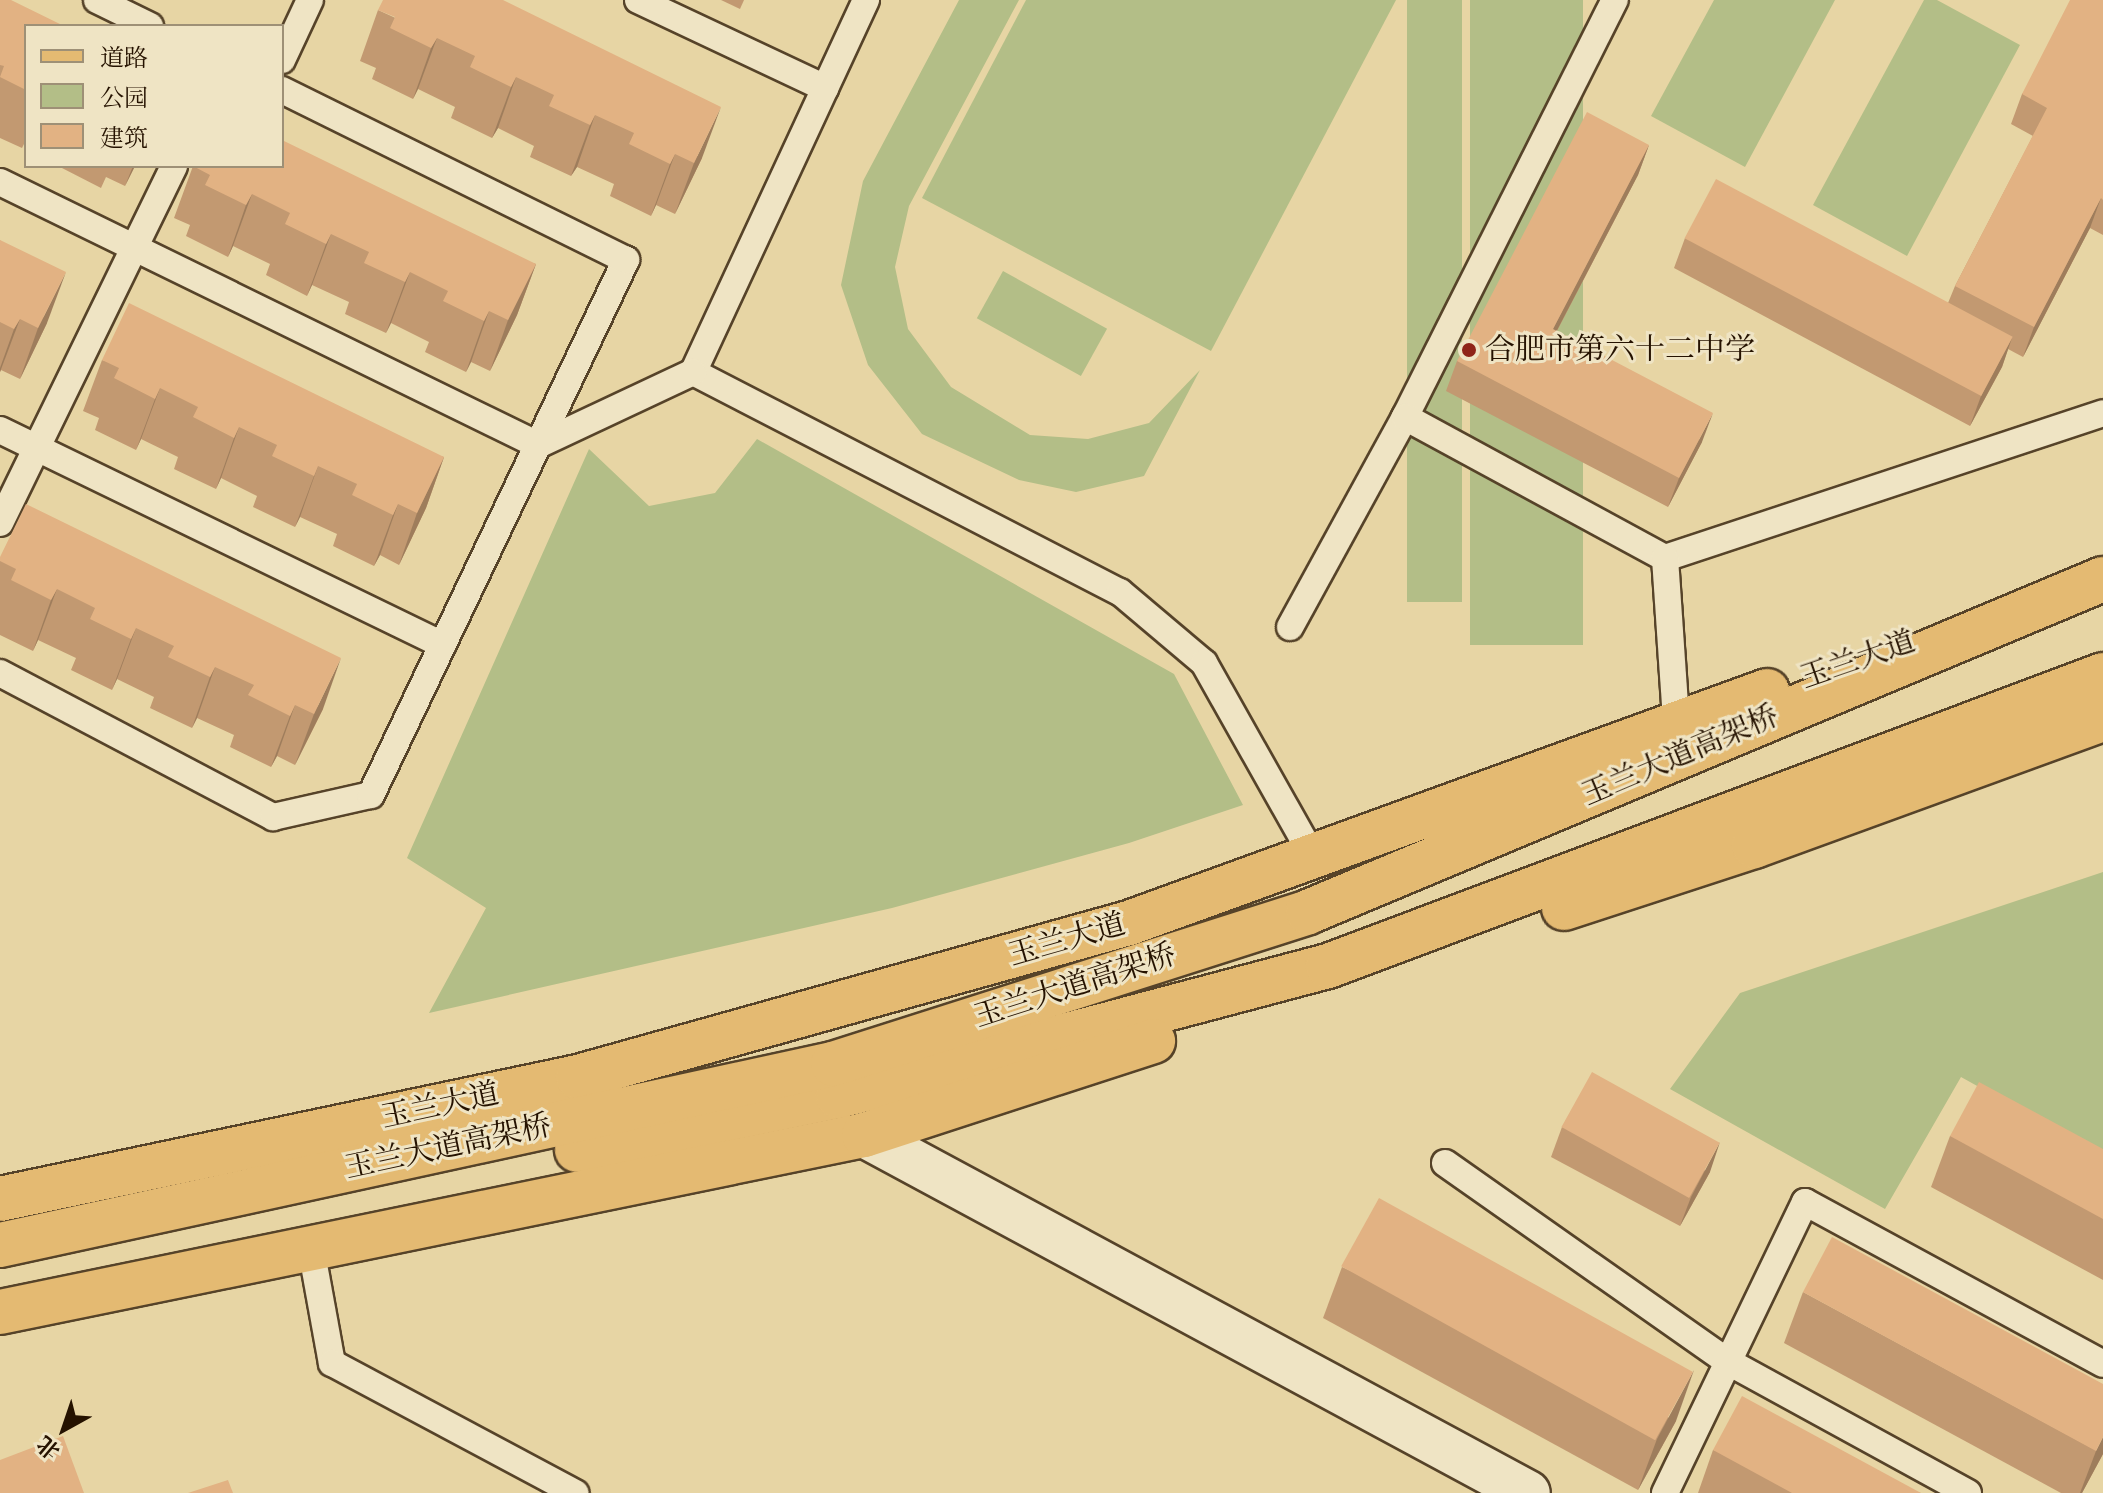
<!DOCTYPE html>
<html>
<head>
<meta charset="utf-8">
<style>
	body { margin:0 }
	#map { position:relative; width:2103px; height:1493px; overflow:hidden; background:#e7d5a4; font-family:Cardo,"Noto Serif SC",serif }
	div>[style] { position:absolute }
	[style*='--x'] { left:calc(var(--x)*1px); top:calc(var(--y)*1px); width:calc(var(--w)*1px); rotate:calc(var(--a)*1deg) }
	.green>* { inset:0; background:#b3be87; transform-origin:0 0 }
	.roads { filter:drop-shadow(2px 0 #564329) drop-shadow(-2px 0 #564329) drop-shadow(0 2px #564329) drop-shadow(0 -2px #564329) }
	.lane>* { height:26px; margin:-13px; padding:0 13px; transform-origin:13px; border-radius:13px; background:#efe4c4 }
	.secondary>* { height:44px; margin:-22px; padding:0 22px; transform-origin:22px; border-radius:22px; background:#efe4c4 }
	.primary>* { height:44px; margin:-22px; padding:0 22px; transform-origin:22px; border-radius:22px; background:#e4ba72 }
	.wall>* { inset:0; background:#c29971 }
	.shaded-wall>* { inset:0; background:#9e7d5c }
	.building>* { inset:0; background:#e2b283; transform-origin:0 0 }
	.dots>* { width:22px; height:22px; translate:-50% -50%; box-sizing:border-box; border:4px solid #efe4c4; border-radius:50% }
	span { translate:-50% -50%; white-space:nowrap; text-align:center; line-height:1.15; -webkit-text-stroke:6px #efe4c4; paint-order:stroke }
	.poi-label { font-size:30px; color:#251200 }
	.left { translate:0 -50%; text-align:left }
	.street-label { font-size:30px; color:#251200 }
	.legend { position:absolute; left:24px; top:24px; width:260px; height:144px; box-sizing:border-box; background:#efe4c4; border:2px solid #9e9076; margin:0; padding:10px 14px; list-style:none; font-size:24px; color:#251200 }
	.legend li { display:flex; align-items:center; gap:16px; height:40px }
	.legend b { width:40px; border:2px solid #9e9076 }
	.north { position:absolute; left:24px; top:1389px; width:80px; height:80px; -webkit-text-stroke:6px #efe4c4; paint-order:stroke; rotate:220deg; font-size:22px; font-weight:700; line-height:32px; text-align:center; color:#251200 }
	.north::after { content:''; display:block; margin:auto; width:28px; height:36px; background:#251200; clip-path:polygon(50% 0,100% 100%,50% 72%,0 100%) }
</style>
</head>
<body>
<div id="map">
	<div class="green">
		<i style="clip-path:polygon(959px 0,1019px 0,909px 206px,895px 267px,908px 329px,951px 387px,1030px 435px,1088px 439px,1149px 423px,1200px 370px,1144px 476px,1076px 492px,1019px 480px,922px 434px,868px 365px,841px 285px,863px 181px)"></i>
		<i style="clip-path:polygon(1026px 0,1396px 0,1211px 351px,922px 198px)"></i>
		<i style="left:1407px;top:0;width:55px;height:602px"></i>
		<i style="left:1470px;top:0;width:113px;height:645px"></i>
		<i style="clip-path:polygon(1714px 0,1835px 0,1745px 167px,1651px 116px)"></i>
		<i style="clip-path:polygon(1924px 0,1937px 0,2020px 45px,1907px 256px,1813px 205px)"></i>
		<i style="left:1003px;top:271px;width:119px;height:54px;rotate:29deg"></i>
		<i style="clip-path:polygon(757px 439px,1174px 674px,1243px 805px,1129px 843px,892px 908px,429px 1013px,486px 908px,407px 858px,589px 449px,649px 506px,715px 493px)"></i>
		<i style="clip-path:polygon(2103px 872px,2103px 1156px,1961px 1077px,1885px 1209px,1670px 1089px,1740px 993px)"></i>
	</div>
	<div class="roads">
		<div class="lane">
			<i style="--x:97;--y:0;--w:59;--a:26.1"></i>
			<i style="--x:638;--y:0;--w:207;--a:25.2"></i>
			<i style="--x:866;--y:0;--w:410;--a:114.9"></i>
			<i style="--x:693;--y:372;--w:480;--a:27.3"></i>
			<i style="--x:1120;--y:592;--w:110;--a:40.2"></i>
			<i style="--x:1204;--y:663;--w:220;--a:60.6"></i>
			<i style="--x:282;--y:60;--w:66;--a:-65"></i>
			<i style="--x:0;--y:182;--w:599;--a:26.05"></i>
			<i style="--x:538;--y:445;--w:171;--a:-25.2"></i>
			<i style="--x:1405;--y:417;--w:467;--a:-63.3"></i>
			<i style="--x:0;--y:430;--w:492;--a:25.9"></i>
			<i style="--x:0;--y:523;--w:397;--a:-64"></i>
			<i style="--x:1665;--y:558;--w:461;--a:-18.3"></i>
			<i style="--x:1290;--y:627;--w:239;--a:-61.3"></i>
			<i style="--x:1405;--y:417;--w:296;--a:28.5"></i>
			<i style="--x:1665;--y:558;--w:163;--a:86.1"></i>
			<i style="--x:0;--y:673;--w:309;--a:27.8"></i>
			<i style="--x:273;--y:817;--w:100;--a:-12.7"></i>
			<i style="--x:371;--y:795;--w:593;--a:-64.52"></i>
			<i style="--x:626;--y:260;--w:384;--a:-153.7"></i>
			<i style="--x:1445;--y:1163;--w:342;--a:35.1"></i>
			<i style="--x:1725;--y:1360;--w:277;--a:28.7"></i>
			<i style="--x:311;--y:1248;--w:117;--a:79.7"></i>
			<i style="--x:332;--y:1363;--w:276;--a:28.1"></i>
			<i style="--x:1665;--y:1493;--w:323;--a:-64.3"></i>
			<i style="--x:1805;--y:1202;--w:339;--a:28.5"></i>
		</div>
		<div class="secondary">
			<i style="--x:864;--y:1135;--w:754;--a:28.33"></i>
		</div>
		<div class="primary">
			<i style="--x:1564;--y:908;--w:200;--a:-18.1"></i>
			<i style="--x:1754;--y:846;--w:371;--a:-20"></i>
			<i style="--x:577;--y:1150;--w:267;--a:-11.7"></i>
			<i style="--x:838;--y:1096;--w:507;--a:-14.86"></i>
			<i style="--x:1328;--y:966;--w:828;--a:-20.58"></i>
			<i style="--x:0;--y:1199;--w:591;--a:-11.92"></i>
			<i style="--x:578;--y:1077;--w:572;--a:-15.62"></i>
			<i style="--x:1129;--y:923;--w:679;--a:-19.98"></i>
			<i style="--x:0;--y:1245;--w:852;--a:-12.26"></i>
			<i style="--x:833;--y:1064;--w:499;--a:-17.7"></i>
			<i style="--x:1308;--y:912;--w:862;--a:-22.73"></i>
			<i style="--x:0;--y:1312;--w:882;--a:-11.58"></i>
			<i style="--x:864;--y:1135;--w:304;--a:-18"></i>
		</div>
	</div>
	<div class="wall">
		<i style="clip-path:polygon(0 0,26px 26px,26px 140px,22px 148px,0 138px)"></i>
		<i style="clip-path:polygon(721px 0,744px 0,740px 9px)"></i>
		<i style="clip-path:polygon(2103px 0,2103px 235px,2090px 228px,2023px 357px,2008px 349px,2002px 367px,1970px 426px,1674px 268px,1685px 238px,1948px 303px,1955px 286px,2033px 136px,2011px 124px,2022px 94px)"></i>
		<i style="clip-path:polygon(378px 10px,702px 158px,675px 214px,656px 205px,651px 216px,610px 196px,614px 184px,577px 167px,571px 176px,530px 157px,534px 146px,498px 128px,492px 138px,451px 118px,455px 107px,418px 89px,413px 99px,372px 79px,376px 68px,360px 61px)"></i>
		<i style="clip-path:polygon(1649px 145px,1638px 175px,1557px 331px,1702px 442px,1668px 507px,1446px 391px,1457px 361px)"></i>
		<i style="clip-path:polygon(60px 166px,135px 166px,125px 186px,106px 177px,101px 188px,60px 167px)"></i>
		<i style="clip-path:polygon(193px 166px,536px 264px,517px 315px,490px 371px,471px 362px,466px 372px,425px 352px,429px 342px,391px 323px,386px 333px,345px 314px,349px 302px,312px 285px,307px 296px,266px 275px,270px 264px,233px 246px,228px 257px,186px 236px,190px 225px,174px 218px)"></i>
		<i style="clip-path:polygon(0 240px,47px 323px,20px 379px,1px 370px,0 372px)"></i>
		<i style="clip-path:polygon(102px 360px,444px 457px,426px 508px,399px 565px,380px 555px,374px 566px,333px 546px,337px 534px,300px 517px,295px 527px,253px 507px,257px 496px,221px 478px,216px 489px,174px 469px,178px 457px,141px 439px,136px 450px,95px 430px,99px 418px,83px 411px)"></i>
		<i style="clip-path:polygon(0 557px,323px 709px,295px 765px,277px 756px,271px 767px,230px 747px,234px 735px,197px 718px,192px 728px,150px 708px,154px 697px,117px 679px,112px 690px,71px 670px,76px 658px,38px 640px,33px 651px,0 635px)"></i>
		<i style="clip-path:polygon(1562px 1127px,1710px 1172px,1680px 1226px,1551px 1157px)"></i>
		<i style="clip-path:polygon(1950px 1136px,2103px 1149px,2103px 1280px,1931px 1187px)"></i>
		<i style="clip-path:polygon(1342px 1267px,1676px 1421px,1638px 1490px,1323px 1318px)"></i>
		<i style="clip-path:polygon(1803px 1292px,2103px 1454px,2082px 1493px,2061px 1493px,1784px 1343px)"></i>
		<i style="clip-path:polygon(1713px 1450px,1921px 1493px,1698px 1493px)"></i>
	</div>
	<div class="shaded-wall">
		<i style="clip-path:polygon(437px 38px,418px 89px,413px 99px,431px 48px)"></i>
		<i style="clip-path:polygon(516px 77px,498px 128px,492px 138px,511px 87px)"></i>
		<i style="clip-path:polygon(721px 107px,702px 158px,675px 214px,694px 163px)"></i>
		<i style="clip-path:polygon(595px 115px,577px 167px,571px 176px,590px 125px)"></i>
		<i style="clip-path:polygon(1649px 145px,1638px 175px,1542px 359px,1553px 329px)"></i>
		<i style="clip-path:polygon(675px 154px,656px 205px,651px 216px,670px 164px)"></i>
		<i style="clip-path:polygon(133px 166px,135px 166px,125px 186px)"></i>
		<i style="clip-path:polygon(252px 194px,233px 246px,228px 257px,246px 205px)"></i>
		<i style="clip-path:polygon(2101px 198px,2090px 228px,2023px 357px,2034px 327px)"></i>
		<i style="clip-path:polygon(331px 234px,312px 285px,307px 296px,326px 244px)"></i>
		<i style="clip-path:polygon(536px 264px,517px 315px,490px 371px,508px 320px)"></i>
		<i style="clip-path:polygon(66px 272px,47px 323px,20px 379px,38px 328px)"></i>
		<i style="clip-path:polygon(410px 272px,391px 323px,386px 333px,405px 282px)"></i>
		<i style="clip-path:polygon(489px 311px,471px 362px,466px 372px,484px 321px)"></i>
		<i style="clip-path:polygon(20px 319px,0 372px,0 368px,14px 329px)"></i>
		<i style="clip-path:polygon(2012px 338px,2002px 367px,1970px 426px,1981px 396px)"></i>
		<i style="clip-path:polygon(160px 388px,141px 439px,136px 450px,155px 399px)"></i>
		<i style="clip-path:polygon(1713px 413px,1702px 442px,1668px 507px,1679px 478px)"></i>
		<i style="clip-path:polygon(239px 427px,221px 478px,216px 489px,234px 438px)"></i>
		<i style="clip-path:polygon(444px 457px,426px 508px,399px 565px,417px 513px)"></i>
		<i style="clip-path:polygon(318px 466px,300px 517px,295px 527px,314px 476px)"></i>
		<i style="clip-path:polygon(398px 504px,380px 555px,374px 566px,393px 515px)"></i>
		<i style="clip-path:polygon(57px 589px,38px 640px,33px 651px,51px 600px)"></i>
		<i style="clip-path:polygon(136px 628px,117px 679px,112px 690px,131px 639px)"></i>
		<i style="clip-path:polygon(341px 658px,323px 709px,295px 765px,314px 714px)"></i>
		<i style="clip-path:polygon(215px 667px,197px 718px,192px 728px,210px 677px)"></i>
		<i style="clip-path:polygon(295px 705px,277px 756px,271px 767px,290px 716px)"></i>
		<i style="clip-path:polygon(1720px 1142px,1710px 1172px,1680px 1226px,1691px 1197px)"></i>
		<i style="clip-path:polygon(1694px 1370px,1676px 1421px,1638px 1490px,1657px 1439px)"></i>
		<i style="clip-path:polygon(2103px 1437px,2103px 1454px,2082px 1493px,2080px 1493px,2096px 1451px)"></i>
	</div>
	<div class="building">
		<i style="clip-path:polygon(0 0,11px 0,64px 26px,26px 26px,26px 90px,0 77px,4px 66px,0 65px)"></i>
		<i style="clip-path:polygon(383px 0,503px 0,721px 107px,694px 163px,675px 154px,670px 164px,629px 144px,634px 133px,595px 115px,590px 125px,549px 106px,554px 95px,516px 77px,511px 87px,470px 67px,475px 56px,437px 38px,431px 48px,390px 28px,395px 17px,378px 10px)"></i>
		<i style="clip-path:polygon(2070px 0,2103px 0,2103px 200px,2101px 198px,2034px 327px,1955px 286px,2047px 108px,2022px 94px)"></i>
		<i style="clip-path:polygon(1587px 112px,1649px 145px,1553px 329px,1713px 413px,1679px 478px,1457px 361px)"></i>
		<i style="clip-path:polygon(282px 140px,536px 264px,508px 320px,489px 311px,484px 321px,443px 301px,448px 291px,410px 272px,405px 282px,364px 263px,369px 252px,331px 234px,326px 244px,285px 224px,290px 213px,252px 194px,246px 205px,205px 185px,210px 175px,193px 166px,282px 166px)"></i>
		<i style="left:1716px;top:179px;width:336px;height:67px;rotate:28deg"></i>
		<i style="clip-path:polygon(0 240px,66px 272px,38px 328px,20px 319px,14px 329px,0 322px)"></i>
		<i style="clip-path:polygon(129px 303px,444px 457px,417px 513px,398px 504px,393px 515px,352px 495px,357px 484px,318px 466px,314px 476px,272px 456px,277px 445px,239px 427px,234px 438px,193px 417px,198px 407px,160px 388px,155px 399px,114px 378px,119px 368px,102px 360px)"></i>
		<i style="clip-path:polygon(26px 504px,341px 658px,314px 714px,295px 705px,290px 716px,248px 695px,254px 685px,215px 667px,210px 677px,168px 657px,174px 646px,136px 628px,131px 639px,90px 619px,95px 608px,57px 589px,51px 600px,11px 580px,16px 569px,0 561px,0 557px)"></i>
		<i style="left:1592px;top:1072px;width:146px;height:63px;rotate:29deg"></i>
		<i style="clip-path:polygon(1979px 1082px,2103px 1149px,2103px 1219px,1950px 1136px)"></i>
		<i style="left:1379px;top:1198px;width:359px;height:78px;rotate:29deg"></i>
		<i style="clip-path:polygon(1832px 1237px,2103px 1384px,2103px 1437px,2096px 1451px,1803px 1292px)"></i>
		<i style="clip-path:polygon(1742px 1396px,1921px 1493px,1792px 1493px,1713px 1450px)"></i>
		<i style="clip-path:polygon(63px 1436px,84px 1493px,0 1493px,0 1460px)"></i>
		<i style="clip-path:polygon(228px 1480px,233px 1493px,188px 1493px)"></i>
	</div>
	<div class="dots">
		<i style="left:1469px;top:350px;background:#8f2418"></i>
	</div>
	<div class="poi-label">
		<span class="left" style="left:1485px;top:350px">合肥市第六十二中学</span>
	</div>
	<div class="street-label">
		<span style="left:1858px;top:660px;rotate:-19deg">玉兰大道</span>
		<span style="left:1680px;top:756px;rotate:-23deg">玉兰大道高架桥</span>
		<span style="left:1067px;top:940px;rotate:-16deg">玉兰大道</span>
		<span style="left:1075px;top:986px;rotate:-18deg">玉兰大道高架桥</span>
		<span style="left:440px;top:1106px;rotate:-12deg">玉兰大道</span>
		<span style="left:448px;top:1147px;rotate:-12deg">玉兰大道高架桥</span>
	</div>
	<ul class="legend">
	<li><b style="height:10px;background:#e4ba72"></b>道路</li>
	<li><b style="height:22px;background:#b3be87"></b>公园</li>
	<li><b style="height:22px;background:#e2b283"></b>建筑</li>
	</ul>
	<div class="north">北</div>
</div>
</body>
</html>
